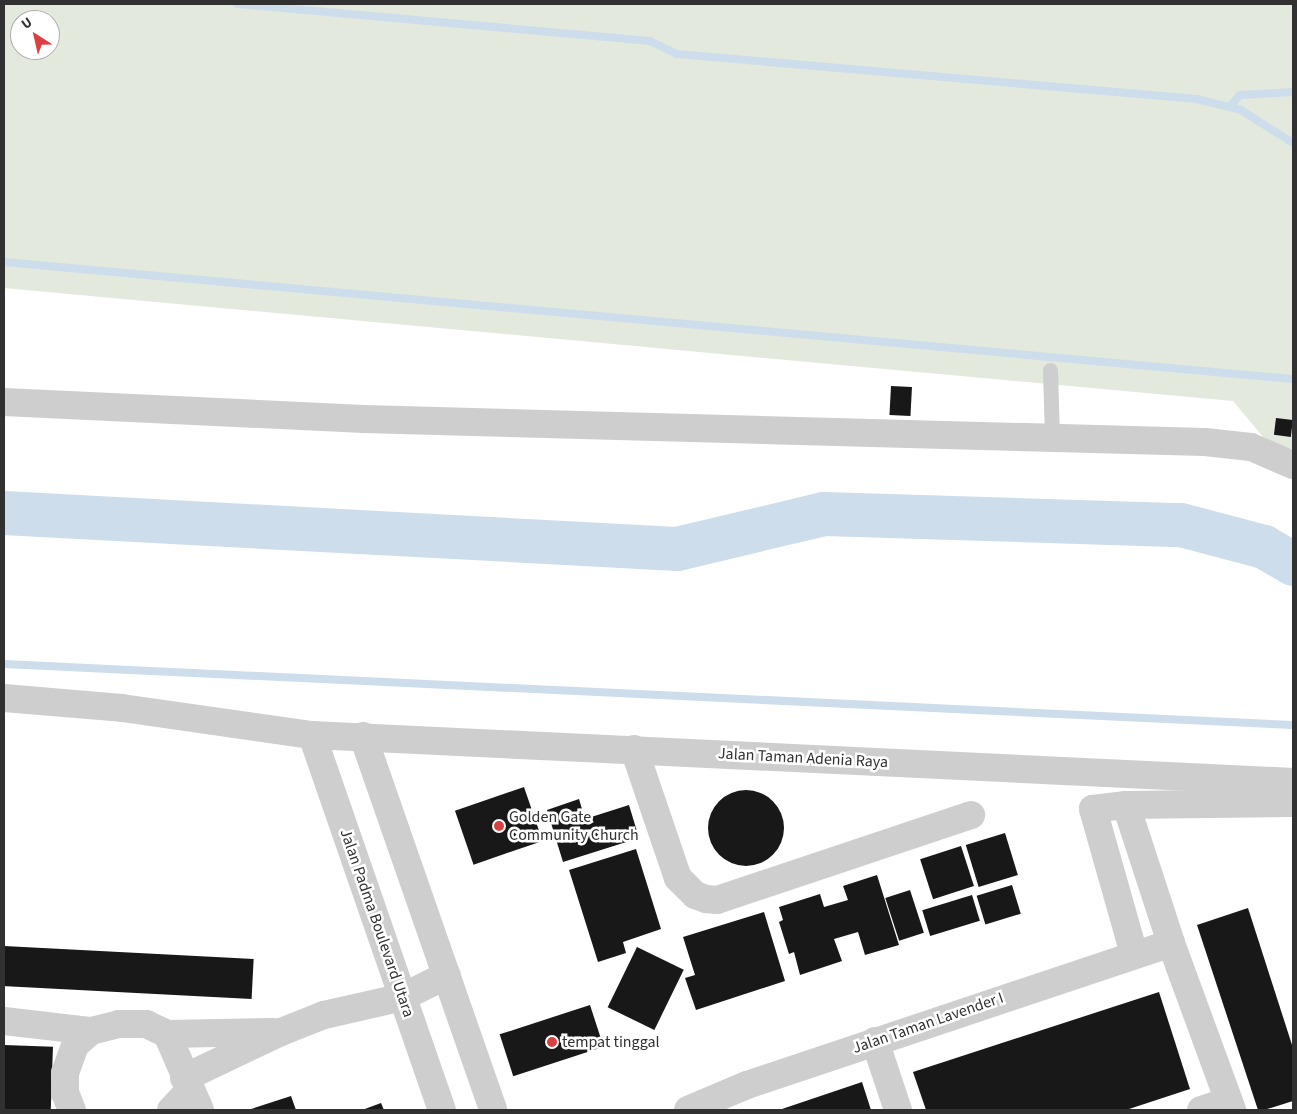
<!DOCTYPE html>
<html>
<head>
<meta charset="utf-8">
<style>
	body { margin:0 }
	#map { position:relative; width:1297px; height:1114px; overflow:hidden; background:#fff; font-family:"Source Sans 3",sans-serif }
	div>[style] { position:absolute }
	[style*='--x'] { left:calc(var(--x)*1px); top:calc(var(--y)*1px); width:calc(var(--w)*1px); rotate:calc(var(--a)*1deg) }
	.green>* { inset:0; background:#e3e9dd }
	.stream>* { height:8px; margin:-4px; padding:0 4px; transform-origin:4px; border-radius:4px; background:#ceddeb }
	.river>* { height:44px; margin:-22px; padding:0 22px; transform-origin:22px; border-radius:22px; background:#ceddeb }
	.building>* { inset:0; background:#181818; transform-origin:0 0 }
	.round { border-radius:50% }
	.service>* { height:15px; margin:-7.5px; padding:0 7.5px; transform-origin:7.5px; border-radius:7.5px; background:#cecece }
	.minor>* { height:28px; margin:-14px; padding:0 14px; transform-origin:14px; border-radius:14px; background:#cecece }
	.dots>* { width:14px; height:14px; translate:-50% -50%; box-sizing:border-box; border:2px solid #fff; border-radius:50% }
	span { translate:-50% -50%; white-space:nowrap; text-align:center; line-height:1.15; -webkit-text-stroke:5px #fff; paint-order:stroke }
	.street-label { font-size:16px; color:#313131 }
	.poi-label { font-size:16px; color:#313131 }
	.left { translate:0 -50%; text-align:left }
	.frame { position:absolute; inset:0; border:5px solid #313131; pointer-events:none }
	.north { position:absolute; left:10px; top:10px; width:50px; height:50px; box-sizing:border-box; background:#fff; border:1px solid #adadad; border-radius:50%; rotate:325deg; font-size:14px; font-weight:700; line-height:20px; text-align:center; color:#313131 }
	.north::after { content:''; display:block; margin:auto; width:18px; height:22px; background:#da4042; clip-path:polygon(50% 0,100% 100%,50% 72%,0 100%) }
</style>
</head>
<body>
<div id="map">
	<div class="green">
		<i style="clip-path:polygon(evenodd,4px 4px,1293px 4px,1293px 449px,1269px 444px,1233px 401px,4px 288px,4px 4px,20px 20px,50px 20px,50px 50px,20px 50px,20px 20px)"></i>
	</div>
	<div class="stream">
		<i style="--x:237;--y:4;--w:415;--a:5.1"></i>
		<i style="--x:650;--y:41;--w:30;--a:26"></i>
		<i style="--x:677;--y:54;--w:522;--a:4.95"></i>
		<i style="--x:1197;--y:99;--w:45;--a:14"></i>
		<i style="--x:1241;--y:110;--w:62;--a:32.4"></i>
		<i style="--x:1229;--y:107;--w:16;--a:-47"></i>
		<i style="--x:1240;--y:95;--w:53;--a:-3.2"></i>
		<i style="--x:4;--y:262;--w:1294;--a:5.19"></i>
		<i style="--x:4;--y:664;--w:1290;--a:2.71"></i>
	</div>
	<div class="river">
		<i style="--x:4;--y:513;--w:674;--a:3.06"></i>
		<i style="--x:677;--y:549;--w:151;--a:-13.4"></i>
		<i style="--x:824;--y:514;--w:357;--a:1.8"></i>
		<i style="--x:1181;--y:525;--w:86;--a:14.8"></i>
		<i style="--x:1264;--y:547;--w:34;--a:30"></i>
	</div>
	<div class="building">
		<i style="left:891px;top:386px;width:21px;height:29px;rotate:3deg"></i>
		<i style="left:1276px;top:418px;width:17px;height:17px;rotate:7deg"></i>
		<i style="left:524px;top:787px;width:57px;height:73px;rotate:71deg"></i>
		<i class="round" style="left:708px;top:790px;width:76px;height:76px"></i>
		<i style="clip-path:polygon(579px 799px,585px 819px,629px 805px,639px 838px,563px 862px,547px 810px)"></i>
		<i style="left:1005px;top:833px;width:44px;height:41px;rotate:73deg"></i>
		<i style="left:961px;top:846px;width:42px;height:43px;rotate:72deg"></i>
		<i style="clip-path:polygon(636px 849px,661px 929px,623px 942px,626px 953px,598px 962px,569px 870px)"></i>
		<i style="clip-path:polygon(877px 875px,899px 945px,865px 955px,858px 932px,834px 939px,842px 961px,800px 975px,794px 952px,789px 954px,779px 922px,783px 920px,779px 907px,820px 894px,824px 907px,848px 900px,843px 886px)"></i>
		<i style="left:1012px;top:885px;width:30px;height:37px;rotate:73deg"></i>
		<i style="left:910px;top:890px;width:45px;height:26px;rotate:72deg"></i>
		<i style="left:972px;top:895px;width:27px;height:52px;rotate:73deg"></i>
		<i style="clip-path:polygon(1248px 908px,1293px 1048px,1293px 1101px,1264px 1110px,1258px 1110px,1197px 925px)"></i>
		<i style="clip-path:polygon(764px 912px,785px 981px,696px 1010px,685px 978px,695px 975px,683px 937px)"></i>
		<i style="left:4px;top:946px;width:250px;height:40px;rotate:3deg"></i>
		<i style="left:637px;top:947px;width:52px;height:67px;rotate:26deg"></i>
		<i style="clip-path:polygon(1159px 992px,1190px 1089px,1126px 1110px,926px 1110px,913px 1072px)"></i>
		<i style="left:590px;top:1005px;width:44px;height:95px;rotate:72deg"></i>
		<i style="left:4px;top:1045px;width:49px;height:65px;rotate:2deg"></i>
		<i style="clip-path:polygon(862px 1082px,871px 1110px,779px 1110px)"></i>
		<i style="clip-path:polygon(291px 1096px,296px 1110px,248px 1110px)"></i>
		<i style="clip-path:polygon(381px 1103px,384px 1110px,362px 1110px)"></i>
	</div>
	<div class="service">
		<i style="--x:1050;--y:370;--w:67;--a:88.3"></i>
	</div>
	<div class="minor">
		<i style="--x:4;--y:402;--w:360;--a:2.7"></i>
		<i style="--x:364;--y:419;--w:841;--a:1.57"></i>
		<i style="--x:1205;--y:442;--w:46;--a:6.2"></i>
		<i style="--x:1251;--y:447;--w:46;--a:23.2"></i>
		<i style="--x:4;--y:698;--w:118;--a:4.8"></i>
		<i style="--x:122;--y:708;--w:192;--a:8.1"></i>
		<i style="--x:312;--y:735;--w:982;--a:2.74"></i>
		<i style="--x:312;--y:735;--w:397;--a:70.9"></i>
		<i style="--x:363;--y:736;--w:396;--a:70.8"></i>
		<i style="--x:634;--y:749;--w:136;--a:71.2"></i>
		<i style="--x:678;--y:878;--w:24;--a:45"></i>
		<i style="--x:695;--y:895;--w:12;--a:20"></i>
		<i style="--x:706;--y:899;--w:11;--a:5"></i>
		<i style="--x:717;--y:900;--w:268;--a:-18.5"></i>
		<i style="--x:1126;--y:805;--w:145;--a:71.9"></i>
		<i style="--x:1171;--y:943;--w:178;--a:69.9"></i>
		<i style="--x:1134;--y:954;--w:151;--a:-105.8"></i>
		<i style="--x:1093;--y:809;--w:33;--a:-7"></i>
		<i style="--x:1126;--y:805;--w:167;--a:-0.7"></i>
		<i style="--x:4;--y:1021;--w:88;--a:6.6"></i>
		<i style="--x:91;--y:1031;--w:29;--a:-14"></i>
		<i style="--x:119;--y:1024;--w:27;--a:0"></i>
		<i style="--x:146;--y:1024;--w:23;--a:25"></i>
		<i style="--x:167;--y:1034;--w:83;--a:66.5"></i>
		<i style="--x:167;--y:1034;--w:106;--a:-1.1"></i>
		<i style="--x:875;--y:1041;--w:73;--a:71.6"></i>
		<i style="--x:184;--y:1078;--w:107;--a:-25.4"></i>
		<i style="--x:281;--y:1032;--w:46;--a:-21.6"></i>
		<i style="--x:324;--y:1015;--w:81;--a:-12.8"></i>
		<i style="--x:403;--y:997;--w:49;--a:-26.6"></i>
		<i style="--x:72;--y:1110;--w:18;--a:-112"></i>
		<i style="--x:65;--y:1093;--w:20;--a:-90"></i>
		<i style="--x:65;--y:1073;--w:30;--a:-70"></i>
		<i style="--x:75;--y:1045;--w:21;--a:-41"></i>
		<i style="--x:171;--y:1110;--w:26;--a:-47"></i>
		<i style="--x:688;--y:1110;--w:64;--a:-23"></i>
		<i style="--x:747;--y:1085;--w:447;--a:-18.5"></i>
		<i style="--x:1201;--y:1110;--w:28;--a:-18"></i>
	</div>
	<div class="dots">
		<i style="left:499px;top:826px;background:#da4042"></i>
		<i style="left:552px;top:1042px;background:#da4042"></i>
	</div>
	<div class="street-label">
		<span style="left:803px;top:758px;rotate:3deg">Jalan Taman Adenia Raya</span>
		<span style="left:377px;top:923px;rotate:71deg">Jalan Padma Boulevard Utara</span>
		<span style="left:928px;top:1023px;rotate:-19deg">Jalan Taman Lavender I</span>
	</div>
	<div class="poi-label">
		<span class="left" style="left:509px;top:826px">Golden Gate<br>Community Church</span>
		<span class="left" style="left:562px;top:1042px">tempat tinggal</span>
	</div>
	<div class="frame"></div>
	<div class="north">U</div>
</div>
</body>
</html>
